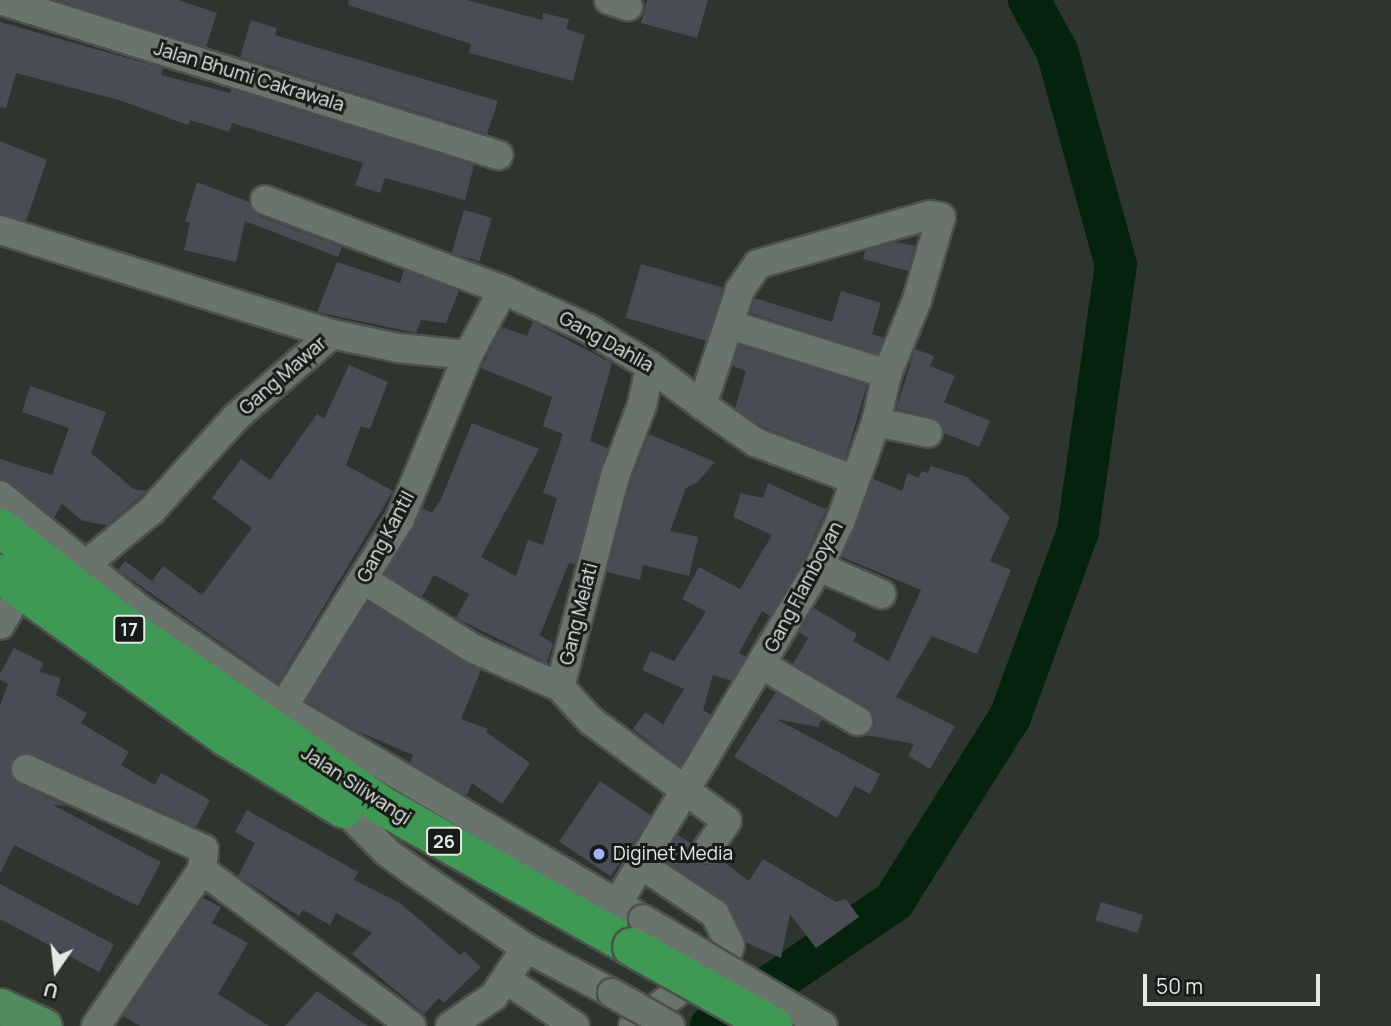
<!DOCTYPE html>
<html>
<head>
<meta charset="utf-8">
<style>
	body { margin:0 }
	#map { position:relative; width:1391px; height:1026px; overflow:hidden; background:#2d352e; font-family:Manrope,sans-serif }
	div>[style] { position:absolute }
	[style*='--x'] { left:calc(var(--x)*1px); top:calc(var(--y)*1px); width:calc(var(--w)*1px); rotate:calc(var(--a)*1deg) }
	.river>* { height:42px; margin:-21px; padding:0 21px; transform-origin:21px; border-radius:21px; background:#05220c }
	.building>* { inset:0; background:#494b55; transform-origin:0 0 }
	.roads { filter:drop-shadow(2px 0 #4b524c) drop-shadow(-2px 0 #4b524c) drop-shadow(0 2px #4b524c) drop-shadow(0 -2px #4b524c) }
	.minor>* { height:28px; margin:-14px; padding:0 14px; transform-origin:14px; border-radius:14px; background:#6b746c }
	.major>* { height:35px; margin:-17.5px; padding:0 17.5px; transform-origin:17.5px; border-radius:17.5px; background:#518a5e }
	.highway>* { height:38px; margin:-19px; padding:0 19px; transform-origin:19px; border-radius:19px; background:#3f9954 }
	.bridges { filter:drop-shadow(2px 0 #4b524c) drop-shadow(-2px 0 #4b524c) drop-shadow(0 2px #4b524c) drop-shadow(0 -2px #4b524c) }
	.minor-bridge>* { height:28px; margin:-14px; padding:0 14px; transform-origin:14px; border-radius:14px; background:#6b746c }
	.highway-bridge>* { height:38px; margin:-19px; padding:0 19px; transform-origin:19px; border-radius:19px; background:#3f9954 }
	.dots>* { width:19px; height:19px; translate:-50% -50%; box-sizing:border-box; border:4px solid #181c18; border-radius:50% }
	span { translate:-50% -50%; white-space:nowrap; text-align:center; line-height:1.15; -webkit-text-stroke:6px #181c18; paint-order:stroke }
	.shield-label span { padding:2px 5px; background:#181c18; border:2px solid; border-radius:5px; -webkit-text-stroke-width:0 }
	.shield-label { font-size:18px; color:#e3e9e4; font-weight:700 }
	.street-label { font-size:19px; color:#e3e9e4 }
	.poi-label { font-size:19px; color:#e3e9e4 }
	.left { translate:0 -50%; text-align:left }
	.north { position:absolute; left:21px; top:935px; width:70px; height:70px; -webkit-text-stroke:5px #181c18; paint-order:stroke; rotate:194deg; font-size:19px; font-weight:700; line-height:28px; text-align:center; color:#e3e9e4 }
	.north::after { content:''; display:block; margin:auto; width:24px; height:32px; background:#e3e9e4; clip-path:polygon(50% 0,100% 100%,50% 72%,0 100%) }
	.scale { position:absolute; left:1143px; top:974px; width:177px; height:32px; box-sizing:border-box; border:4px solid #e3e9e4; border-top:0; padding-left:9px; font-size:21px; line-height:24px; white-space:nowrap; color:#e3e9e4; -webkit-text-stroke:5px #181c18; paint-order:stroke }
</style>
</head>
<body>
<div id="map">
	<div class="river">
		<i style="--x:711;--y:1026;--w:222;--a:-34.3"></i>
		<i style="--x:894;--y:901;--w:218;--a:-57.8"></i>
		<i style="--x:1010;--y:717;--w:198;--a:-69.9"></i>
		<i style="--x:1078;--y:531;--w:269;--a:-81.9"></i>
		<i style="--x:1116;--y:265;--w:222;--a:-105.4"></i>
		<i style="--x:1057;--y:51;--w:58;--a:-118.8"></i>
	</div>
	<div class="building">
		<i style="clip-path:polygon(56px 0,178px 0,217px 13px,206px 47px)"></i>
		<i style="clip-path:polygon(349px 0,467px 0,542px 20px,543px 13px,569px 19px,566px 29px,585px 35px,573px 81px,469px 53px,471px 44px,348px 5px)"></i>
		<i style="clip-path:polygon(647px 0,708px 0,697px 38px,641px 23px)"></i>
		<i style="clip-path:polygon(251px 20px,277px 28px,275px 35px,498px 101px,487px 134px,240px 57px)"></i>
		<i style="clip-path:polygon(0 22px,163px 68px,161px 75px,230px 93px,231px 89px,474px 165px,465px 200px,385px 178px,380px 193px,355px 185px,363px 163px,232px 123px,229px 132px,190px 120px,188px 125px,119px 100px,16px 73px,6px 108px,0 107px)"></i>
		<i style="clip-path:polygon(0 141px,47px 160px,26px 221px,0 214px)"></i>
		<i style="clip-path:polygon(197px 182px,249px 202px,259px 216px,342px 247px,338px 257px,245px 221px,236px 262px,184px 250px,190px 223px,185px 221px)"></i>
		<i style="left:464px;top:210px;width:29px;height:45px;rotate:16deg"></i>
		<i style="clip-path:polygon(896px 242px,915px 246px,908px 271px,863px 259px,865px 251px)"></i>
		<i style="clip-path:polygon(337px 262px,400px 283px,404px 270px,459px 291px,446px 323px,421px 320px,416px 333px,317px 312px)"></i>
		<i style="left:641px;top:264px;width:85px;height:56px;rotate:16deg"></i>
		<i style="clip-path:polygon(841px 291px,881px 303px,872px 334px,884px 338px,877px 354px,750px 313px,755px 298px,832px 322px)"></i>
		<i style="clip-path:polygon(533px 322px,612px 363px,590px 441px,608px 448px,575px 564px,569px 563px,540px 635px,553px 644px,547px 663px,456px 618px,469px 594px,434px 575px,422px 597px,385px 574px,423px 508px,432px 513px,441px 499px,472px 423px,539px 449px,481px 557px,516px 576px,528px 540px,543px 545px,557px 498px,543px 493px,563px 434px,543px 426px,552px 397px,481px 368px,502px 327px,527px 336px)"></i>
		<i style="clip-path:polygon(739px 345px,867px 385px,845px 459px,763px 427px,735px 408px,746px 371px,732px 366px)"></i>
		<i style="clip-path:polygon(915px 349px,934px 356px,930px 366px,955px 376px,944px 402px,990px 421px,979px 447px,944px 433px,932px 417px,896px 409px)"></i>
		<i style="clip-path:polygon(349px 365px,388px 382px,370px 429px,361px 426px,346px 465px,393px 491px,278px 683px,118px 570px,125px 561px,152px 581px,163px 566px,202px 595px,252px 528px,212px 498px,241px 459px,270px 480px,317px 414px,324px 419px)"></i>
		<i style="clip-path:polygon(30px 386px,106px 412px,91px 453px,134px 489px,147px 491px,107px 525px,83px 521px,62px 504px,54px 518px,0 479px,0 459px,52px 475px,69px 428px,22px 412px)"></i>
		<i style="clip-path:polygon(649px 434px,715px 462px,698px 482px,686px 488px,670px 531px,698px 537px,689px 576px,643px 565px,640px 580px,607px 572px,630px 484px)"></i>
		<i style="clip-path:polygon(931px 466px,967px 477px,1010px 517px,990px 561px,1011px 570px,977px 654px,932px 636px,896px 697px,955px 726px,930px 769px,908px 756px,914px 744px,866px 735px,875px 722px,869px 708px,793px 664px,808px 638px,799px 632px,814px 608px,857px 634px,853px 641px,889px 661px,921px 590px,842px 557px,873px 479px,902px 491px,908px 473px,919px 478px,921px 471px,928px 473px)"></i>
		<i style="clip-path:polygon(768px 483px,825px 509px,829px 504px,804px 559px,770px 616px,762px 611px,739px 653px,746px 657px,732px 681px,713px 675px,703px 710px,711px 715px,680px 766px,633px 729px,645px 712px,663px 724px,684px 689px,642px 670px,651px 651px,674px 661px,706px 612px,682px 599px,699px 567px,740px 589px,772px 535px,733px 517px,741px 493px,763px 498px)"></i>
		<i style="clip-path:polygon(368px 602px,481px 670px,461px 719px,488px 729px,486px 732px,530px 763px,502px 804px,472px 783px,467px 795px,463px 794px,410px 762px,413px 755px,355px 730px,306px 701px)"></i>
		<i style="clip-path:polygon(14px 648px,44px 663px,39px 672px,61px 678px,56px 695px,87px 713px,81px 723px,129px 752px,121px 765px,155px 785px,161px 773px,210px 800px,196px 827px,33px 754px,24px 753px,11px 762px,10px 771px,19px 784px,67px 806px,53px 805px,161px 862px,138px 906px,14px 845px,0 874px,0 705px,8px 684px,0 680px,0 674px)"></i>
		<i style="clip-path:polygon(776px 692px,822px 719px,818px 727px,776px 719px,880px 774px,870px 794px,855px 786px,837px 818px,734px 757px)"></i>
		<i style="left:600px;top:781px;width:62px;height:73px;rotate:34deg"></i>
		<i style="clip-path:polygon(247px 810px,358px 872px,354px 880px,400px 903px,460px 955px,464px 951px,481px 967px,444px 1003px,439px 998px,424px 1014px,352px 954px,372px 933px,336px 913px,330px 925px,303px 910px,299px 916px,238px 876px,255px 843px,235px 832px)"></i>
		<i style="clip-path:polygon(678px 835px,692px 844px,699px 862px,707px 865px,720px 859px,749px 881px,763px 859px,836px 902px,846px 899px,859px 917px,816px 948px,790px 914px,781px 958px,745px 942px,725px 901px,663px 859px)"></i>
		<i style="left:0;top:884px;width:129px;height:31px;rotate:28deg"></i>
		<i style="clip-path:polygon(203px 898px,221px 907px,212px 923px,248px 943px,218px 994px,269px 1026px,140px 1026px,123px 1016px)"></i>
		<i style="left:1101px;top:902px;width:44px;height:19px;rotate:17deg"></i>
		<i style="clip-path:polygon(317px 991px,368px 1026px,285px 1026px)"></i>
	</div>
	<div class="roads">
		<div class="minor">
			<i style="--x:0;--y:0;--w:522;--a:17.29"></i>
			<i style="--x:609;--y:0;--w:20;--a:18"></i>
			<i style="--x:265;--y:200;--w:254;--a:20.7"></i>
			<i style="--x:503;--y:290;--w:94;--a:24.4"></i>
			<i style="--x:589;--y:329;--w:71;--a:31.2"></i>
			<i style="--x:650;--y:366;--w:65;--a:36.9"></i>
			<i style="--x:0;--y:230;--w:348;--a:17.4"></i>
			<i style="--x:731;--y:325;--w:164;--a:17.4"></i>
			<i style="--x:876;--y:422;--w:53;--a:11.9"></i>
			<i style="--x:0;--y:495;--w:181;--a:39.2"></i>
			<i style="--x:140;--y:609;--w:173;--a:34.4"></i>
			<i style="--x:283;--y:707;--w:406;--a:30.5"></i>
			<i style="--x:84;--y:566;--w:88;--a:-39.5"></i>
			<i style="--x:152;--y:510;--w:125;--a:-47.9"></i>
			<i style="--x:236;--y:417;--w:127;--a:-40.8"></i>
			<i style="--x:332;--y:334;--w:67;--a:12"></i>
			<i style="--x:398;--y:348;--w:70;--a:5.7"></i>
			<i style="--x:468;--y:355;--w:74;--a:-61.7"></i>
			<i style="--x:819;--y:567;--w:68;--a:23.5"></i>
			<i style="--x:364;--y:580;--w:128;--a:32.2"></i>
			<i style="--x:472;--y:648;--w:96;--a:23.9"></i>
			<i style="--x:560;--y:687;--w:215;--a:-75.4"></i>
			<i style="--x:614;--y:479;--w:79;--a:-69.3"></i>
			<i style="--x:642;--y:405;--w:40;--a:-78"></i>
			<i style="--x:0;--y:625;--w:17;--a:-59"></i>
			<i style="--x:762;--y:665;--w:111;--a:30.3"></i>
			<i style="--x:560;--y:687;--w:45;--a:47.7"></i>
			<i style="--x:590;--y:720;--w:170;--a:36.4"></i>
			<i style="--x:727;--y:821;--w:33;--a:125"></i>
			<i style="--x:283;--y:707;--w:221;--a:-58.1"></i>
			<i style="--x:400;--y:519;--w:178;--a:-67.5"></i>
			<i style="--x:26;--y:769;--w:195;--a:24.2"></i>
			<i style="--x:204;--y:849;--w:21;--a:95"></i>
			<i style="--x:202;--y:870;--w:189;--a:124.2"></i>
			<i style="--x:347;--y:812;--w:58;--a:45"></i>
			<i style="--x:388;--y:853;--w:36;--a:36"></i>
			<i style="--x:417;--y:874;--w:132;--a:34.2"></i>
			<i style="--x:526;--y:948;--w:97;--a:27.6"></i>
			<i style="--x:202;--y:870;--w:261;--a:36.7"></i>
			<i style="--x:617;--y:904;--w:393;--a:-59.1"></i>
			<i style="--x:819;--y:567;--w:52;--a:-64.9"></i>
			<i style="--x:841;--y:520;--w:104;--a:-70.3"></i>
			<i style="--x:876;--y:422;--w:49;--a:-77.1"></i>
			<i style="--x:887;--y:374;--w:80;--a:-67.9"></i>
			<i style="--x:917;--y:300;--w:86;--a:-73.9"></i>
			<i style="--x:941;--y:217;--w:11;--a:-170"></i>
			<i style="--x:930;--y:215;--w:179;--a:164.1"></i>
			<i style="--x:758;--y:264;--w:32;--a:125"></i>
			<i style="--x:740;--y:290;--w:121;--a:108.3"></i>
			<i style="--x:702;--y:405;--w:65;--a:34.9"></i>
			<i style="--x:755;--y:442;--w:107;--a:20.8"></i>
			<i style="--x:507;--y:980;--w:82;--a:34.1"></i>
			<i style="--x:450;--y:1026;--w:53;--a:-34.3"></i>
			<i style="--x:494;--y:996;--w:58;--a:-56.3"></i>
			<i style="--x:633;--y:1026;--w:118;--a:-37.5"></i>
			<i style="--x:727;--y:954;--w:9;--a:-72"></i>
			<i style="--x:730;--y:945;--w:34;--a:-116"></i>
			<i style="--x:715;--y:914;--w:90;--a:-146.3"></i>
		</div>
		<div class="major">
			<i style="--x:0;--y:1006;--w:48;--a:24.4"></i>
		</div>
		<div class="highway">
			<i style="--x:0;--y:528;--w:160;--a:38.2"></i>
			<i style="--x:126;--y:627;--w:311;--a:34.9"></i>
			<i style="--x:381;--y:805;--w:288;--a:29.5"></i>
			<i style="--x:0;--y:574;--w:279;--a:35.8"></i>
			<i style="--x:226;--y:737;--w:138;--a:31.4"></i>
		</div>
	</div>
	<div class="bridges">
		<div class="minor-bridge">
			<i style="--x:643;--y:919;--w:209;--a:30.7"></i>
			<i style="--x:612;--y:993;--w:67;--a:29.6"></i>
		</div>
		<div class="highway-bridge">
			<i style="--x:632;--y:947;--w:162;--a:29.3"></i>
		</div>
	</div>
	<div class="dots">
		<i style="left:599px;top:854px;background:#a3b2fd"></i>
	</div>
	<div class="shield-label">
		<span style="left:129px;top:629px">17</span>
		<span style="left:444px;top:841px">26</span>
	</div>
	<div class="street-label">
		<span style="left:249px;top:77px;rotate:17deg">Jalan Bhumi Cakrawala</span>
		<span style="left:606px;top:342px;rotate:29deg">Gang Dahlia</span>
		<span style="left:283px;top:376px;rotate:-41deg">Gang Mawar</span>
		<span style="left:386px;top:537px;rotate:-62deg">Gang Kantil</span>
		<span style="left:804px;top:587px;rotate:-62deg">Gang Flamboyan</span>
		<span style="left:579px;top:614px;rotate:-76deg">Gang Melati</span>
		<span style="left:356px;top:786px;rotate:33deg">Jalan Siliwangi</span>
	</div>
	<div class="poi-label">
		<span class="left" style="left:613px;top:854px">Diginet Media</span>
	</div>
	<div class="north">U</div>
	<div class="scale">50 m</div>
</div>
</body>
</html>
